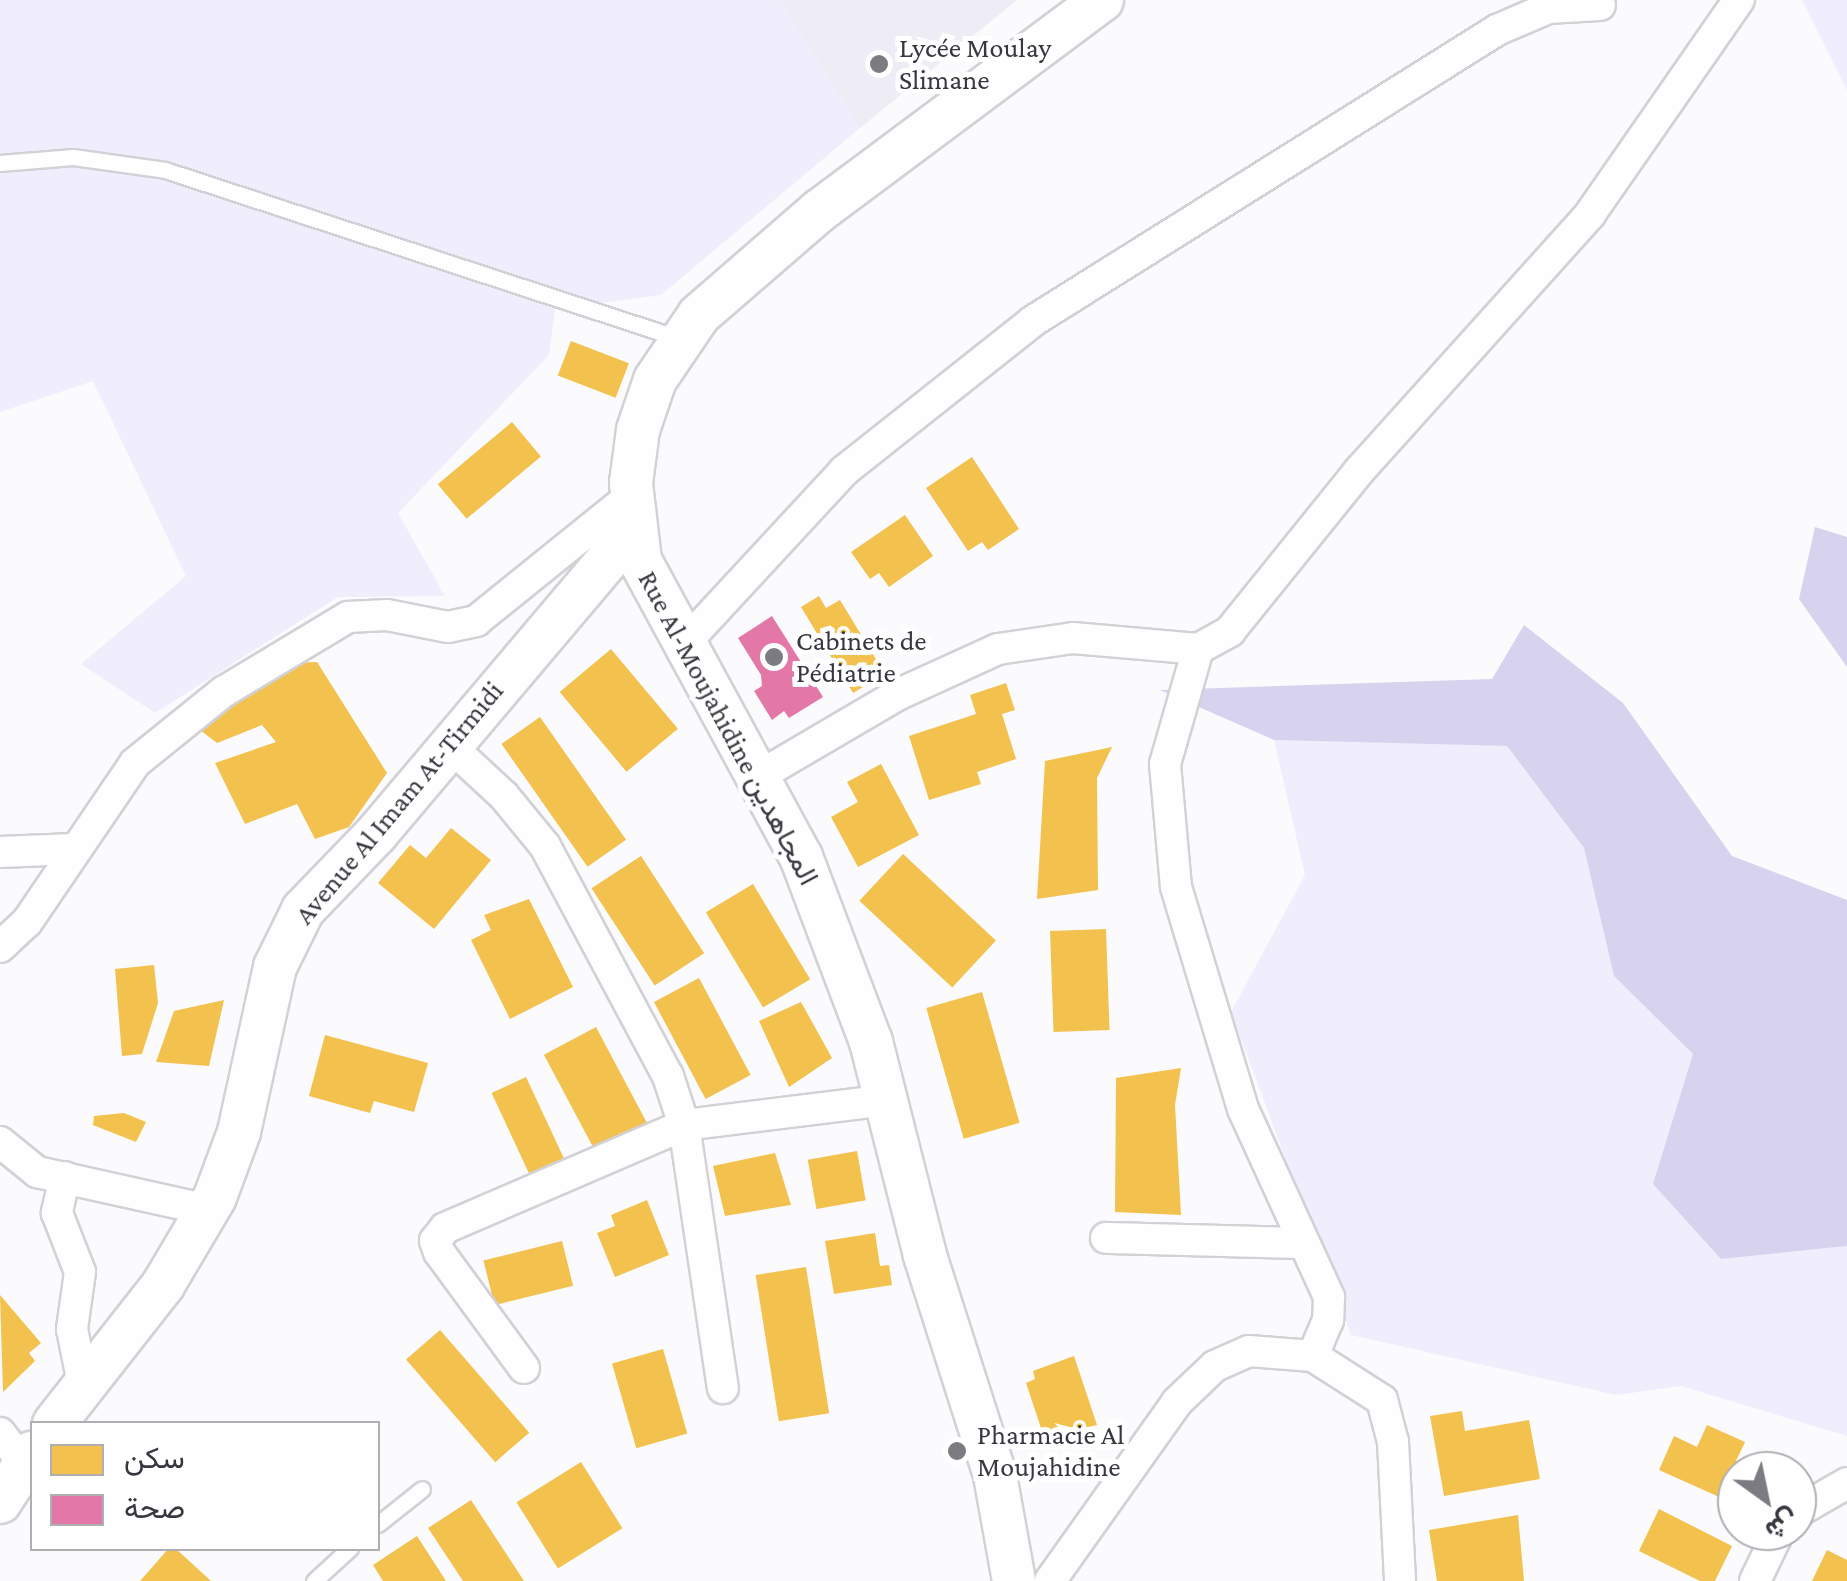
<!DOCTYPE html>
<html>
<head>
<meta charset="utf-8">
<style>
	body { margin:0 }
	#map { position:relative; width:1847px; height:1581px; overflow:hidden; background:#fbfafd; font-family:"Crimson Pro",Vazirmatn,serif }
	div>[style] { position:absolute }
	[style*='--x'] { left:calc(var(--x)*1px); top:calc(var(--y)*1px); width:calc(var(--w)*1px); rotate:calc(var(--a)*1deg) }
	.built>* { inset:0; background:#eeecf4 }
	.green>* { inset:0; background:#f0edfd }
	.forest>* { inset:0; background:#d7d2ee }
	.homes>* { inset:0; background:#f2c14e; transform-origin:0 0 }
	.health>* { inset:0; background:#e377a8 }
	.roads { filter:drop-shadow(2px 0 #d2d1d6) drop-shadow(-2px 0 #d2d1d6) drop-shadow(0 2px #d2d1d6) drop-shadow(0 -2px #d2d1d6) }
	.lane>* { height:15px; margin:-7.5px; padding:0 7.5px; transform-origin:7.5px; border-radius:7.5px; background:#fefeff }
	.street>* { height:30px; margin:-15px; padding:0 15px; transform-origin:15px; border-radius:15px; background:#fefeff }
	.secondary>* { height:42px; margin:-21px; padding:0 21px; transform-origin:21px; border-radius:21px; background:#fefeff }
	.dots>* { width:28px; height:28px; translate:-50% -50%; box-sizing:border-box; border:5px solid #fff; border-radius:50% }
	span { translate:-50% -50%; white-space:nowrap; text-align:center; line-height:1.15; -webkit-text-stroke:10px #fff; paint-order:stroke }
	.poi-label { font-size:28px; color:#38363f }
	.left { translate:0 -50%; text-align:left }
	.street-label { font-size:28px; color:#38363f }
	.legend { position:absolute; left:30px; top:1421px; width:350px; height:130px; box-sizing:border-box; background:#fff; border:2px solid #afafb2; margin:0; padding:12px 18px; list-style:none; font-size:30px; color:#38363f }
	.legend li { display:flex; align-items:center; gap:20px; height:50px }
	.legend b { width:50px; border:2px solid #afafb2 }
	.north { position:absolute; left:1717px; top:1451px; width:100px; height:100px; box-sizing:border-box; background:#fff; border:2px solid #afafb2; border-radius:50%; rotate:147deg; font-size:28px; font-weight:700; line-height:40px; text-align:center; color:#38363f }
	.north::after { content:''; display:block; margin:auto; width:35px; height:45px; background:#7c7b82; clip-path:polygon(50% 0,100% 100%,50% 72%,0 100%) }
</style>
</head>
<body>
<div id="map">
	<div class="built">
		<i style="clip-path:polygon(779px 0,1017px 0,860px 128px)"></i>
	</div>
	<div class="green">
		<i style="clip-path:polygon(0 0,779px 0,860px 128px,661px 295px,555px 309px,549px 355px,398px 513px,445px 596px,338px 597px,155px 713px,81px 664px,186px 576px,93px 381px,0 412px)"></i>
		<i style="clip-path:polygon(1802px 0,1847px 0,1847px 90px)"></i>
		<i style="clip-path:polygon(1274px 740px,1507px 746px,1584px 848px,1614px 976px,1693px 1054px,1721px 1259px,1847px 1246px,1847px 1436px,1681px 1386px,1616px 1395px,1351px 1335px,1231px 1012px,1305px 875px)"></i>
	</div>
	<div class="forest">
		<i style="clip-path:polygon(1815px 527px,1847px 537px,1847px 667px,1799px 599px)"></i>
		<i style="clip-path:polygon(1524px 625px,1623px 703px,1732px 856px,1847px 900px,1847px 1246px,1721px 1259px,1653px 1184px,1693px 1054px,1614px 976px,1584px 848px,1507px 746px,1274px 740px,1160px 690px,1492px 679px)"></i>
	</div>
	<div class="homes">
		<i style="left:571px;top:341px;width:62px;height:37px;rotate:21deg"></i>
		<i style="left:512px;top:422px;width:45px;height:97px;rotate:50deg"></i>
		<i style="clip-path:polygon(972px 457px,1019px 529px,988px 550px,982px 542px,968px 551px,926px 488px)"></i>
		<i style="clip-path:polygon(905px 515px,933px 556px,889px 587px,879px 573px,870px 579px,851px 552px)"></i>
		<i style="clip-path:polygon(819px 596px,826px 608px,840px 600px,885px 674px,853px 693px,801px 607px)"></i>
		<i style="left:611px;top:649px;width:104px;height:67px;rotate:50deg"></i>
		<i style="clip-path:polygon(317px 662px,387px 773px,349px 827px,315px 839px,297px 804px,245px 824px,215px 763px,276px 742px,262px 725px,217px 743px,191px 723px,290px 663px)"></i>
		<i style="clip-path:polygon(1006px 683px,1015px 710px,1002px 714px,1016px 759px,977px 772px,981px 784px,929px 800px,909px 736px,976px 714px,970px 695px)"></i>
		<i style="left:540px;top:717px;width:150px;height:47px;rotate:55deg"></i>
		<i style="clip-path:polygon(1112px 747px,1097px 778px,1098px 890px,1037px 899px,1045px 761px)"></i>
		<i style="clip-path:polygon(881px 764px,919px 835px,858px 867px,831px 817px,858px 802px,847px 782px)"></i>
		<i style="clip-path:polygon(451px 828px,491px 860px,434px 929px,378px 883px,410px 845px,426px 858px)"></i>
		<i style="left:903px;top:854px;width:127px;height:64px;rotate:43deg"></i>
		<i style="left:641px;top:856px;width:116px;height:59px;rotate:57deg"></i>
		<i style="left:753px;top:884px;width:111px;height:55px;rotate:59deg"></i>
		<i style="clip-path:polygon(529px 899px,573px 987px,510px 1019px,471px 940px,491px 930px,484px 915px)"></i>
		<i style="left:1106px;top:929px;width:101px;height:56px;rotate:88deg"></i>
		<i style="clip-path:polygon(154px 965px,158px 1003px,142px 1054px,122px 1056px,115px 969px)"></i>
		<i style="left:699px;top:978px;width:110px;height:51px;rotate:62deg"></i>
		<i style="left:982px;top:992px;width:136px;height:58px;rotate:74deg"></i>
		<i style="clip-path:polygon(224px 1000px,209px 1066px,156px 1062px,174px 1011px)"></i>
		<i style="clip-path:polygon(801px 1002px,832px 1058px,789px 1087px,759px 1021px)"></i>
		<i style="left:596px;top:1027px;width:112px;height:59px;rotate:62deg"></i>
		<i style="clip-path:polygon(325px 1035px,428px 1063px,414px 1112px,374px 1101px,370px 1113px,309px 1096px)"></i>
		<i style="clip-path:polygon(1181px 1068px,1175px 1105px,1181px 1215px,1115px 1212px,1116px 1078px)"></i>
		<i style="left:526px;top:1077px;width:97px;height:38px;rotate:65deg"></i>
		<i style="clip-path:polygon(124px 1113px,146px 1122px,136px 1142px,93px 1125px,94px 1116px)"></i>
		<i style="left:857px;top:1151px;width:50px;height:50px;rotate:80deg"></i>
		<i style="clip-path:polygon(775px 1153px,791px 1205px,725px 1216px,713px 1166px)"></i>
		<i style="clip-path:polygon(647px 1200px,669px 1255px,615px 1277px,597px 1233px,615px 1226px,611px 1215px)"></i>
		<i style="clip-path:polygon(875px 1233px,880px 1266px,889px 1265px,892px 1285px,834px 1294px,825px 1241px)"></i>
		<i style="left:562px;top:1241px;width:46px;height:81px;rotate:76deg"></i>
		<i style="left:806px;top:1267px;width:148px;height:51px;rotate:81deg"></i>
		<i style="clip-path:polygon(0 1295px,41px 1343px,29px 1353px,35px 1361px,3px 1392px)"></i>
		<i style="left:440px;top:1330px;width:136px;height:45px;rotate:49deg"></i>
		<i style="left:663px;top:1349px;width:88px;height:53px;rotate:74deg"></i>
		<i style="clip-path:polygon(1074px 1356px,1097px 1425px,1044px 1437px,1026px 1383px,1035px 1379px,1033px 1371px)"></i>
		<i style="clip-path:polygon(1462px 1411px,1465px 1431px,1529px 1420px,1540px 1479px,1444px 1496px,1430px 1416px)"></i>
		<i style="clip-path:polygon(1707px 1425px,1745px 1442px,1736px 1461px,1757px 1471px,1737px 1471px,1737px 1505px,1659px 1470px,1674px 1436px,1697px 1447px)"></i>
		<i style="left:581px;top:1462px;width:78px;height:76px;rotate:58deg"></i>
		<i style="clip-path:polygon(471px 1500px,524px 1581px,463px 1581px,428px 1528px)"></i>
		<i style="clip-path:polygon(1659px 1509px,1732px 1546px,1715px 1581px,1700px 1581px,1639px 1551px)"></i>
		<i style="clip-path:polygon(1518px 1515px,1524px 1581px,1437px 1581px,1429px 1530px)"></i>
		<i style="clip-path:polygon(417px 1536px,446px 1581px,383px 1581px,373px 1565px)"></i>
		<i style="clip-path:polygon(169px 1548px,175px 1548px,211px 1581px,140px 1581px)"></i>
		<i style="clip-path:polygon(1827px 1550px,1847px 1560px,1847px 1581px,1812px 1581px)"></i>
	</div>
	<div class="health">
		<i style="clip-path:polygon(772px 616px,823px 697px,789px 718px,784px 711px,772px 720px,754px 691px,762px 686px,761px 675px,738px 638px)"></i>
	</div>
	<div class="roads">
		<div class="lane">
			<i style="--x:0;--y:163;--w:73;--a:-4.7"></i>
			<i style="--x:73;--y:157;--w:93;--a:8"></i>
			<i style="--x:165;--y:170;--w:540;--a:18.13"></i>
			<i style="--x:378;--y:1524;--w:56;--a:-38.5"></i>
			<i style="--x:314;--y:1581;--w:49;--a:-42.5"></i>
		</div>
		<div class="street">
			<i style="--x:683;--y:645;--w:237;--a:-47.2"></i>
			<i style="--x:844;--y:471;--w:241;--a:-38.4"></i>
			<i style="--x:1033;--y:321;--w:548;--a:-32.09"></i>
			<i style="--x:1497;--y:30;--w:56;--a:-23.3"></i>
			<i style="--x:1548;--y:8;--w:52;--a:-3.3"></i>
			<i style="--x:1198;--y:649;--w:120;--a:106"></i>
			<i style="--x:1165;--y:764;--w:123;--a:84.9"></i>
			<i style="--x:1176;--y:887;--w:232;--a:73.2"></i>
			<i style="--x:1243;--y:1109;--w:207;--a:65.4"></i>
			<i style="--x:1329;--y:1297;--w:23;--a:92"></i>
			<i style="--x:1328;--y:1320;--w:39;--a:113"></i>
			<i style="--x:449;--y:745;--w:75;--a:42.8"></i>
			<i style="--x:504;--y:796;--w:65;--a:50.6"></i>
			<i style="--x:545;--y:846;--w:261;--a:61.9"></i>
			<i style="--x:668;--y:1076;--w:52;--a:71.9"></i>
			<i style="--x:684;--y:1125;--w:266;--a:81.6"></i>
			<i style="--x:759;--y:776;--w:160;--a:-30.4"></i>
			<i style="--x:897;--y:695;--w:111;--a:-24.5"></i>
			<i style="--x:998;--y:649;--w:76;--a:-8.3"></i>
			<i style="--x:1073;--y:638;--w:125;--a:5"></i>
			<i style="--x:1198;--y:649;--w:37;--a:-29"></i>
			<i style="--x:1230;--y:631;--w:206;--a:-51.1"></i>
			<i style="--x:1359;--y:471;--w:346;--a:-48"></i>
			<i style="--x:1590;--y:214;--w:261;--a:-55.2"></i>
			<i style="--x:0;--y:852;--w:73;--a:-2.4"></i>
			<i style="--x:0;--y:947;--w:37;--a:-43"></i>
			<i style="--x:27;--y:922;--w:192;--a:-55.8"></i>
			<i style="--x:135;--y:763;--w:113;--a:-38.9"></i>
			<i style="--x:223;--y:692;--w:146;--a:-31"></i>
			<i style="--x:348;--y:617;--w:39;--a:-3"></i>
			<i style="--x:387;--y:615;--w:62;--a:11.1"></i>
			<i style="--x:448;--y:627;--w:29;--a:-12"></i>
			<i style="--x:476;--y:621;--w:199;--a:-38.9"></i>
			<i style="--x:0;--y:1142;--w:48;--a:39"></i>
			<i style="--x:37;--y:1172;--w:175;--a:12.5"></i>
			<i style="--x:65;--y:1177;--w:37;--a:103"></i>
			<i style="--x:57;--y:1213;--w:63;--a:68.7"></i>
			<i style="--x:80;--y:1272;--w:58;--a:98"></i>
			<i style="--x:72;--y:1329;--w:56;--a:78.7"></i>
			<i style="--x:1106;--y:1238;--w:196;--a:1.5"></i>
			<i style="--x:524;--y:1368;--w:144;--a:-126.2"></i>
			<i style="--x:439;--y:1252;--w:12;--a:-110"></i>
			<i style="--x:435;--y:1241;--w:16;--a:-52"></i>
			<i style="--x:445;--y:1228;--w:260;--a:-23.3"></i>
			<i style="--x:684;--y:1125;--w:205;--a:-7"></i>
			<i style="--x:0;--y:1433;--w:39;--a:52"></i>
			<i style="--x:1797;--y:1512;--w:58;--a:-30.1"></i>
			<i style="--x:1050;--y:1581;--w:219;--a:-54.6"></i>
			<i style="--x:1177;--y:1402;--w:52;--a:-43.5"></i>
			<i style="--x:1215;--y:1366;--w:37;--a:-24"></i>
			<i style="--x:1249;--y:1351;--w:64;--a:4.5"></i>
			<i style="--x:1313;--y:1356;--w:82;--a:32.5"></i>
			<i style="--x:1382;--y:1400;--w:43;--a:75.3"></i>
			<i style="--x:1393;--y:1442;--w:139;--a:87.1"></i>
			<i style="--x:1755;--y:1581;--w:55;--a:-64.4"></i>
		</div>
		<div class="secondary">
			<i style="--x:54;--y:1424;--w:177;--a:-51.9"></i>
			<i style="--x:163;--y:1285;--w:102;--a:-59.4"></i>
			<i style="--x:215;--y:1197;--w:69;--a:-69.7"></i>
			<i style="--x:239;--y:1132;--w:169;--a:-77.7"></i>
			<i style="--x:275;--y:967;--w:64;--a:-63.8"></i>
			<i style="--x:303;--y:910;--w:107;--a:-46.1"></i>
			<i style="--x:377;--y:833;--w:399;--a:-49.8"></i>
			<i style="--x:0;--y:1502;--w:59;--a:-56.9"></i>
			<i style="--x:1014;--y:1581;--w:108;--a:-100.2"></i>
			<i style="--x:995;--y:1475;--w:231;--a:-107.7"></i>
			<i style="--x:925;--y:1255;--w:220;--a:-104.2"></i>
			<i style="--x:871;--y:1042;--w:198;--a:-110.7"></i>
			<i style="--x:801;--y:857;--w:338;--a:-118.5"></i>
			<i style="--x:640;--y:560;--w:78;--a:-96.7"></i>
			<i style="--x:631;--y:483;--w:53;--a:-82.5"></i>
			<i style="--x:638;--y:430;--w:53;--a:-71.2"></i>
			<i style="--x:655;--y:380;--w:78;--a:-55.9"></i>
			<i style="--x:699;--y:315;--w:159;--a:-40.9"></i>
			<i style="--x:819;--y:211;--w:353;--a:-36.7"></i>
		</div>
	</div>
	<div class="dots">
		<i style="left:879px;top:64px;background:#7c7b82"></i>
		<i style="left:774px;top:657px;background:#7c7b82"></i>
		<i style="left:957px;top:1451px;background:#7c7b82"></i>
	</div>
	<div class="poi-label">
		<span class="left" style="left:899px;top:64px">Lycée Moulay<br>Slimane</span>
		<span class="left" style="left:796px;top:657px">Cabinets de<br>Pédiatrie</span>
		<span class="left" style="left:977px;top:1451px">Pharmacie Al<br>Moujahidine</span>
	</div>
	<div class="street-label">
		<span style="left:728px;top:728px;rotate:62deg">Rue Al-Moujahidine المجاهدين</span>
		<span style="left:399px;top:803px;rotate:-50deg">Avenue Al Imam At-Tirmidi</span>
	</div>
	<ul class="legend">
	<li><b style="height:28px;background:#f2c14e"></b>سكن</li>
	<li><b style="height:28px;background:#e377a8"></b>صحة</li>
	</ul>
	<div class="north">ش</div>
</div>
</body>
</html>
